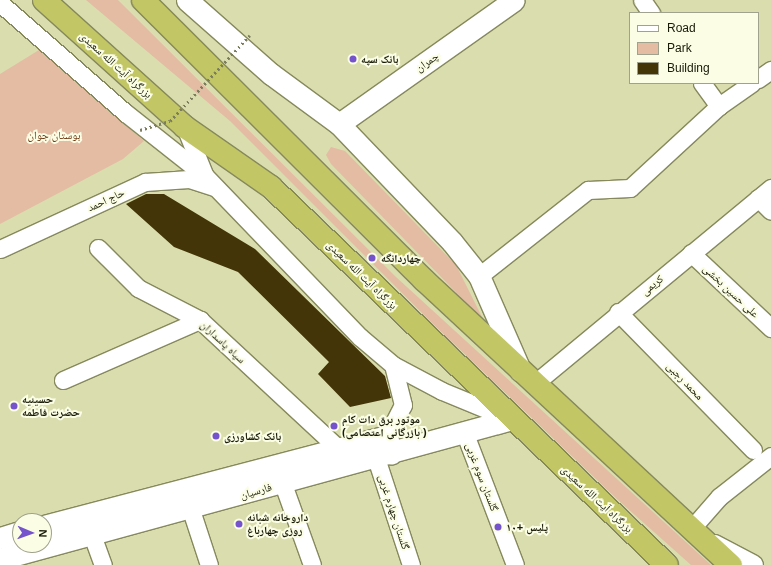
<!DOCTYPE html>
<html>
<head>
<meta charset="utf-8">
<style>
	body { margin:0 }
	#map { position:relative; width:771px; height:565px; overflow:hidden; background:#dadeae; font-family:Helvetica,"Noto Naskh Arabic",sans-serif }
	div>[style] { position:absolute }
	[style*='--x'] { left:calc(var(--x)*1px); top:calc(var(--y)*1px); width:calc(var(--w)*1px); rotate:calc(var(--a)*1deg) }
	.green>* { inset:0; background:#e4bba3 }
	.building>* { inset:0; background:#433507 }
	.roads { filter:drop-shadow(1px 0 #86895c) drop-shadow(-1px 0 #86895c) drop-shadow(0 1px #86895c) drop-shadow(0 -1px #86895c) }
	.minor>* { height:17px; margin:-8.5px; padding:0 8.5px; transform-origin:8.5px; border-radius:8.5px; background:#fff }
	.tertiary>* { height:21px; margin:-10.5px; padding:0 10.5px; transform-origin:10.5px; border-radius:10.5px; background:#fff }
	.trunk>* { height:22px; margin:-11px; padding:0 11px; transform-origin:11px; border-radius:11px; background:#c2c664 }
	.path-bridge>* { height:2.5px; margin-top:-1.25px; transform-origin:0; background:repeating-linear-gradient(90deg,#7b7d5c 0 2px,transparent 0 5px) }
	.dots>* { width:11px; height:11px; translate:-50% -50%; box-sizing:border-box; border:2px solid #fbfde5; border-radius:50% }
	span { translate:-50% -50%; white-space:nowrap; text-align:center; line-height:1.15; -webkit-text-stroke:4px #fbfde5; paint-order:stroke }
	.poi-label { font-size:11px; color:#191a08; font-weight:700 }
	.left { translate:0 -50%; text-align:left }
	.street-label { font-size:11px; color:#191a08 }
	.park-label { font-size:11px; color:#6c3610 }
	.legend { position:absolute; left:629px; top:12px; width:130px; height:72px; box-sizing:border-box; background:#fbfde5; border:1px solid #a1a28d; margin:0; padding:5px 7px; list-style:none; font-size:12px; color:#191a08 }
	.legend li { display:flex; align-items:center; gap:8px; height:20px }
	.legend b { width:20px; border:1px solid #a1a28d }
	.north { position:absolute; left:12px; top:513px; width:40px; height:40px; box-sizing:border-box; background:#fbfde5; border:1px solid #a1a28d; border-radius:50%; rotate:92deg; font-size:11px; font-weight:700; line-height:16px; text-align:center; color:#191a08 }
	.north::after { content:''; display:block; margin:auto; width:14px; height:18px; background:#7453cd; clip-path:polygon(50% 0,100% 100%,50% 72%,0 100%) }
</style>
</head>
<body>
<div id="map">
	<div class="green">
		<i style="clip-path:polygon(86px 0,118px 0,396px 277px,711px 565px,691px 565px,617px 499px,432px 323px,230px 121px)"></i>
		<i style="clip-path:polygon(39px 50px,144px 141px,123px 159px,0 224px,0 74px)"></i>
		<i style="clip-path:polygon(331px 147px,345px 151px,456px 265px,484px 321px,331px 164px,326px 155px)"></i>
	</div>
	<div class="building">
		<i style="clip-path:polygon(146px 194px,164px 194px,255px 249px,385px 376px,391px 398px,350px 407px,318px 374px,329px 362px,238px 272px,174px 247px,126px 204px)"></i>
	</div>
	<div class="roads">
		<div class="minor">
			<i style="--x:642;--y:0;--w:16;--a:55"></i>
			<i style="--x:0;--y:3;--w:169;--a:41.2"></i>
			<i style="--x:127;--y:114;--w:98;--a:38.4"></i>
			<i style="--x:204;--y:175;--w:225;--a:46.1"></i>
			<i style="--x:360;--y:337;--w:43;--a:40.3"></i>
			<i style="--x:393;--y:365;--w:55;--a:28"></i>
			<i style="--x:442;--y:391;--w:74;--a:22.4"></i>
			<i style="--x:758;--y:79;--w:16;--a:-35"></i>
			<i style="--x:702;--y:83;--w:29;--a:54"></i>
			<i style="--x:185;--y:127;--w:51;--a:68"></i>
			<i style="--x:758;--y:198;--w:18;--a:45"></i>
			<i style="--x:98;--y:248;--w:57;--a:45"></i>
			<i style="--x:138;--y:288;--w:70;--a:27.3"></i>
			<i style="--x:200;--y:320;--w:190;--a:42.9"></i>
			<i style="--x:0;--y:249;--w:160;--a:-24.8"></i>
			<i style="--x:145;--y:182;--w:44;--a:-3.9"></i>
			<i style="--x:189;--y:179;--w:26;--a:18"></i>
			<i style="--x:691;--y:253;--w:110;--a:43.2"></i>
			<i style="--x:479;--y:276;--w:139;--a:-38.3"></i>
			<i style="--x:588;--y:190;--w:42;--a:-2.7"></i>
			<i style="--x:630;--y:188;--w:121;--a:-42.7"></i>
			<i style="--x:719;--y:106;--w:40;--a:-34.9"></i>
			<i style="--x:618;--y:312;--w:193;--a:45.6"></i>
			<i style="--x:63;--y:380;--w:150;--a:-23.7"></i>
			<i style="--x:534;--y:384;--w:308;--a:-39.6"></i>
			<i style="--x:465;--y:434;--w:140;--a:69.1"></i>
			<i style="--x:387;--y:436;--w:35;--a:-63"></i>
			<i style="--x:403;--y:405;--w:41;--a:-104"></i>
			<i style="--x:376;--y:458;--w:113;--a:71.9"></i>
			<i style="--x:283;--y:484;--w:86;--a:70.3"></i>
			<i style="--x:191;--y:510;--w:58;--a:71.9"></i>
			<i style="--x:692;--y:528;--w:41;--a:-48.9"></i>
			<i style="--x:719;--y:497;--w:66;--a:-38.3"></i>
			<i style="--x:92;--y:535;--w:32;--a:70"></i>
		</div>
		<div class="tertiary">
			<i style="--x:187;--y:0;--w:112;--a:41.4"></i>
			<i style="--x:271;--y:74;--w:84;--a:36.3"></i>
			<i style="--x:339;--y:124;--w:163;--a:46.2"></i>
			<i style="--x:452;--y:242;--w:43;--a:51.5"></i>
			<i style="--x:479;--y:276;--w:103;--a:66.4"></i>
			<i style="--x:339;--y:124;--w:214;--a:-35.3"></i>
			<i style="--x:44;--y:526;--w:355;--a:-14.7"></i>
			<i style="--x:387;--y:436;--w:18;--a:77"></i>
			<i style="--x:0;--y:538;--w:21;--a:-17"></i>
			<i style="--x:714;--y:545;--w:43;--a:27.8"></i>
			<i style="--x:0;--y:559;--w:531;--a:-15.29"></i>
		</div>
		<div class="trunk">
			<i style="--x:44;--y:0;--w:190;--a:42"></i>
			<i style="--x:185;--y:127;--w:105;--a:34.9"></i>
			<i style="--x:271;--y:187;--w:547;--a:43.67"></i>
			<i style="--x:143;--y:0;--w:397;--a:44.9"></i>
			<i style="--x:424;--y:280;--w:419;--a:42.9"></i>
		</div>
	</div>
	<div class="path-bridge">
		<i style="--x:140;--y:130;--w:31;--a:-17"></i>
		<i style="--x:170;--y:121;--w:117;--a:-47.1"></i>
	</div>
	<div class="dots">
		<i style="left:353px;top:59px;background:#7453cd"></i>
		<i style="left:372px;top:258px;background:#7453cd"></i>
		<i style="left:14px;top:406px;background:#7453cd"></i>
		<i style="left:334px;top:426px;background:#7453cd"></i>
		<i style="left:216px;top:436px;background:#7453cd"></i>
		<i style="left:239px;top:524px;background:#7453cd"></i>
		<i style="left:498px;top:527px;background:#7453cd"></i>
	</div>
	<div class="poi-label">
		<span class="left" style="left:361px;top:59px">بانک سپه</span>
		<span class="left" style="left:381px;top:258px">چهاردانگه</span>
		<span class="left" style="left:22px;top:406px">حسینیه<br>حضرت فاطمه</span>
		<span class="left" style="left:342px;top:426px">موتور برق دات کام<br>(بازرگانی اعتصامی )</span>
		<span class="left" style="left:224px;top:436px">بانک کشاورزی</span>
		<span class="left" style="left:247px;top:524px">داروخانه شبانه<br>روزی چهارباغ</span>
		<span class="left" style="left:506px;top:527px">پلیس +۱۰</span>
	</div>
	<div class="street-label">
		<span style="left:427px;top:62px;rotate:-35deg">چمران</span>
		<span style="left:116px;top:65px;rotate:42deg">بزرگراه آیت الله سعیدی</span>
		<span style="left:106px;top:200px;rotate:-25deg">حاج احمد</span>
		<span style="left:362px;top:275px;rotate:44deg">بزرگراه آیت الله سعیدی</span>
		<span style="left:652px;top:285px;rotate:-39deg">کریمی</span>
		<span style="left:731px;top:291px;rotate:43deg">علی حسین بخشی</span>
		<span style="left:223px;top:342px;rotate:43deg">سپاه پاسداران</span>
		<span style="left:685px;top:381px;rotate:46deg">محمد رجبی</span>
		<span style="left:482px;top:477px;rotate:69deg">گلستان سوم غربی</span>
		<span style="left:256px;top:491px;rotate:-16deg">فارسیان</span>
		<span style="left:597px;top:499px;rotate:43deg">بزرگراه آیت الله سعیدی</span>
		<span style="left:394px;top:512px;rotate:72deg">گلستان چهارم غربی</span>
	</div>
	<div class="park-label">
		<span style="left:54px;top:135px">بوستان جوان</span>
	</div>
	<ul class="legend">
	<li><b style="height:5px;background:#fff"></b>Road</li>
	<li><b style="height:11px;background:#e4bba3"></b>Park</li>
	<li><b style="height:11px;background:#433507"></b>Building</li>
	</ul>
	<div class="north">N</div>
</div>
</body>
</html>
